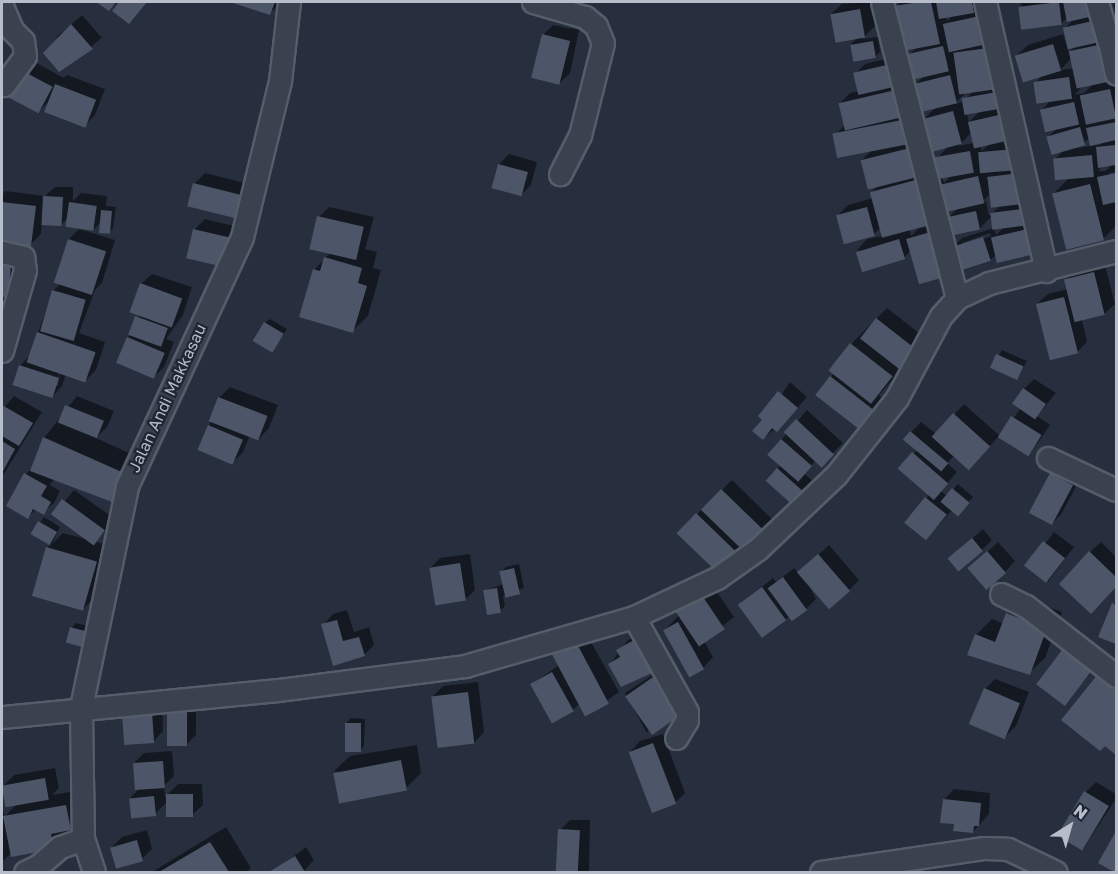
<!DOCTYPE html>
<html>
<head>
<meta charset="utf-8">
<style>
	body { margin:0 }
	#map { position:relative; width:1118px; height:874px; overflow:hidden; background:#272f3f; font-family:"Golos Text",sans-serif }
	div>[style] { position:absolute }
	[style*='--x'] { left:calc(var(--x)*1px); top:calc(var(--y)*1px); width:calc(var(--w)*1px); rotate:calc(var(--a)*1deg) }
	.shadow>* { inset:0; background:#0007; transform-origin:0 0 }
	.building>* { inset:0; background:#4d5668; transform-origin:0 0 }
	.roads { filter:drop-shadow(2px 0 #555d69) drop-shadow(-2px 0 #555d69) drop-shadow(0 2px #555d69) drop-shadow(0 -2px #555d69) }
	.minor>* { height:21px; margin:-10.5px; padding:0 10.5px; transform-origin:10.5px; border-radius:10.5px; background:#3b424f }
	span { translate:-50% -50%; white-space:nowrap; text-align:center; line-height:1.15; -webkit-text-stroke:4.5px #1f2734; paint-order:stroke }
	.street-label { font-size:16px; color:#b7bdc9 }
	.frame { position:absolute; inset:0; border:3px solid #b7bdc9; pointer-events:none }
	.north { position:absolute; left:1040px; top:796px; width:60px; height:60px; -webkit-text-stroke:4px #1f2734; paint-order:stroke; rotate:37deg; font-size:16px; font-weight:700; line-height:24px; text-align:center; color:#b7bdc9 }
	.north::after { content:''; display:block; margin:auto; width:21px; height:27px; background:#b7bdc9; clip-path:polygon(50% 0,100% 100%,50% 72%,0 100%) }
</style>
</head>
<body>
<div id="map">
	<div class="shadow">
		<i style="clip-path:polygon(233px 2px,282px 2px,270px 13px)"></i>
		<i style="clip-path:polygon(871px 2px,875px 26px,862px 39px,878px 37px,880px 52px,875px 57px,851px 44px,858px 37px,831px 14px,842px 4px)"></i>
		<i style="clip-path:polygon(evenodd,901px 2px,983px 2px,975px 9px,990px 6px,1039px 220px,990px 260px,910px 251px,904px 258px,857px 250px,867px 239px,883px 236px,881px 227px,874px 234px,838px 215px,848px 205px,873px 198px,872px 192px,880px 184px,862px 160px,870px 152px,834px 136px,845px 125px,840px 103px,850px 93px,859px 91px,855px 74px,865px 64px,905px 54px,931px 165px,937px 163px,936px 159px,949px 146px,923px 120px,936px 107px,916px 84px,924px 76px,909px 55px,917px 47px,896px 7px,901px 2px,953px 15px,947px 21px,946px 16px,953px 15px,901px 2px,966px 92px,972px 92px,964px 101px,955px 104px,966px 92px,901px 2px,979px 112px,969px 122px,967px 114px,979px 112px,901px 2px,971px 133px,973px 143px,958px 146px,971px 133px,901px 2px,990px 143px,982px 151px,980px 145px,990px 143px,901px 2px,950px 177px,944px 183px,942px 178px,950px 177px,901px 2px,990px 194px,1000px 206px,989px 216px,986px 201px,982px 202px,990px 194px,901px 2px,960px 206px,949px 217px,979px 229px,992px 216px,994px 228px,962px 238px,952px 248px,944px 222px,918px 229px,911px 236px,909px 228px,934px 222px,946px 209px,960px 206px,901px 2px,1004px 227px,996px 235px,994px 228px,1004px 227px,901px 2px,990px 233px,991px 236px,962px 246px,962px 243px,990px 233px)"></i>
		<i style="clip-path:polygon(evenodd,1023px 2px,1103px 2px,1116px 74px,1108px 82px,1116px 80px,1116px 172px,1109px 173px,1109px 176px,1116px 175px,1116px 226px,1103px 239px,1053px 194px,1069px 178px,1055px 159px,1065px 149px,1047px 138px,1058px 127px,1042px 110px,1050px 101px,1035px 83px,1043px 75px,1017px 55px,1028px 45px,1063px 34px,1069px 53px,1076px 45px,1065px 28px,1075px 18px,1068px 17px,1061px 24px,1020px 5px,1023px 2px,1072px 58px,1074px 68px,1060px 70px,1072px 58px,1023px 2px,1093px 84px,1084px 93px,1075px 95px,1082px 86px,1093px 84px,1023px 2px,1090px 138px,1104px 141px,1099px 145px,1076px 148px,1090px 138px,1023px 2px,1112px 164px,1106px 171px,1098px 171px,1103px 165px,1112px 164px)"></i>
		<i style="clip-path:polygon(1113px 2px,1116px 2px,1116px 15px)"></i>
		<i style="left:82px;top:15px;width:30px;height:34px;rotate:49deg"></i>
		<i style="clip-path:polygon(553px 25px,579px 30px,570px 73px,560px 83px,543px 35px)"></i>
		<i style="clip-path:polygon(31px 60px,64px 78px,67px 75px,105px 89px,95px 115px,85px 125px,51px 99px,38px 112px,7px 95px)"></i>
		<i style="clip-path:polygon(509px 154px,537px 162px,531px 185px,521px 195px,499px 164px)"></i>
		<i style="clip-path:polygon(205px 173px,253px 185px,248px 206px,194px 184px)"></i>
		<i style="clip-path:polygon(55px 187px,73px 187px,73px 201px,81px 193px,107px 196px,106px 206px,116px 207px,113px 228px,109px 233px,101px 222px,94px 229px,69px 217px,62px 224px,42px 223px,41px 234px,30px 245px,22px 244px,17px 286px,2px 339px,2px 195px,5px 191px,45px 196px)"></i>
		<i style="clip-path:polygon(329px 207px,374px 217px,365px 249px,377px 252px,373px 268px,381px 270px,368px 316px,352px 331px,314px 270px,331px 252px,319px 217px)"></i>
		<i style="clip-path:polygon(205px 219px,242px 228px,225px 266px,194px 230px)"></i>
		<i style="clip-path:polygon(evenodd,79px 229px,115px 240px,102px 283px,95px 290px,79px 333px,105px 342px,96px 370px,86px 380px,66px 374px,62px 386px,52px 397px,20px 366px,30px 355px,53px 291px,61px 283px,69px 239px,79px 229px,60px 370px,58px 386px,55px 386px,60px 370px)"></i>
		<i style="clip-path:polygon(1104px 262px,1115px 304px,1104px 314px,1082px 320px,1087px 342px,1077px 352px,1037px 304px,1048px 294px,1068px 289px,1066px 280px,1076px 269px)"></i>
		<i style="clip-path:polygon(152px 274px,192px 287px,183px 315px,166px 339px,174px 342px,164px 367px,154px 377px,128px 338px,140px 314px,141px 284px)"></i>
		<i style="clip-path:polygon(887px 308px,928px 340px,879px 395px,884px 400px,871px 418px,831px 377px,851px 344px)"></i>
		<i style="clip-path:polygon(270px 319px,287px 329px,273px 350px,265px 323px)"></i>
		<i style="clip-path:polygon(1002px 350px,1027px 361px,1017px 378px,992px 367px)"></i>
		<i style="clip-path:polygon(1034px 379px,1056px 393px,1037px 416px,1050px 425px,1037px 444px,1027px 454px,999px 436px,979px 458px,955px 455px,947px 463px,957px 472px,941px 491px,947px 496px,958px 484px,973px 497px,962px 510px,952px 510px,936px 528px,906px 521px,930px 494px,900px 469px,917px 450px,905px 440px,911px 432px,921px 422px,936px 434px,964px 404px,1000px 436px,1021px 408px,1024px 389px)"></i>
		<i style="clip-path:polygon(790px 382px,807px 397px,787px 420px,763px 438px,764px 420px)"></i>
		<i style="clip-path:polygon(230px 387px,278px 405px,269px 428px,259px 439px,250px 435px,243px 452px,233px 462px,209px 426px,219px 398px)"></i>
		<i style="clip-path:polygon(14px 396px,42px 412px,2px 477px,2px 410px)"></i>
		<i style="clip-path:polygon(77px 396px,114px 411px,107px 427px,96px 438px,138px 457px,128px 485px,112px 500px,54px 479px,50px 485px,60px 491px,54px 503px,43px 513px,36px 509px,28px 517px,26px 474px,33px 467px,44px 438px)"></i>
		<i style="clip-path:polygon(807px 410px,843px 443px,821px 465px,816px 460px,804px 473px,815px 483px,805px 494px,767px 480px,781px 465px,769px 454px)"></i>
		<i style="clip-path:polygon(1062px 464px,1082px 475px,1062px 513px,1052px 524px,1051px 474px)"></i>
		<i style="clip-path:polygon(732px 480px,772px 519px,717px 570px,697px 514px)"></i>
		<i style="clip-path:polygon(74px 490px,115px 519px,96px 542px,112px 546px,100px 593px,84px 608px,47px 548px,51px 544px,33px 533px,44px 517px,60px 527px,52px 544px,63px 533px,86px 539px,53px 515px)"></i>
		<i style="clip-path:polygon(983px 529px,992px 540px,982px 550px,960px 549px)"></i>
		<i style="left:1054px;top:532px;width:25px;height:43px;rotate:37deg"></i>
		<i style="clip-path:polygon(998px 542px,1015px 561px,1005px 572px,980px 558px)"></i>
		<i style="clip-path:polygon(1101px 542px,1116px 557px,1116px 586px,1102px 602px,1090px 552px)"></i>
		<i style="clip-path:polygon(829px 545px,859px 580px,849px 590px,806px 580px,816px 599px,806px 609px,785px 619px,739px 605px,773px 578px,776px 582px,794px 568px,798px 573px)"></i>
		<i style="clip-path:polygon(470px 554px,475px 590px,465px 600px,430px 568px,440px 558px)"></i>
		<i style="clip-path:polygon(519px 564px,524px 588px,503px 596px,505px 606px,500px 611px,485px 591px,503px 584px,501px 572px,506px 567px)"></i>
		<i style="clip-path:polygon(710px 582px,734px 617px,704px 641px,713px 657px,703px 668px,665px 630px)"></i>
		<i style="clip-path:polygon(1023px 598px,1062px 612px,1045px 658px,1029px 673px,976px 635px,992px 619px,1004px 624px,1007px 614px)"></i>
		<i style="clip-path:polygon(1116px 600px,1116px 642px,1100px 636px)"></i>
		<i style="clip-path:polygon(347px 610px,354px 632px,369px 627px,374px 645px,364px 655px,334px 664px,323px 625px,333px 614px)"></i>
		<i style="clip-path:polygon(76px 623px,96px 628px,93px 641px,71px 628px)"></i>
		<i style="clip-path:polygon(644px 630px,661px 661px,651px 671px,610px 664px,628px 640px)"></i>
		<i style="clip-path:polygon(586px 633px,619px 692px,586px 715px,580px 703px,573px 710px,532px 684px,559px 665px,553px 655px,564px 645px)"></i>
		<i style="clip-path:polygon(1073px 641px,1100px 661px,1065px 704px,1063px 651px)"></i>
		<i style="clip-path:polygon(1115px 660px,1116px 661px,1116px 753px,1105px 744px,1099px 675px)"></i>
		<i style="clip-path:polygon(663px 668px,673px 684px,647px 733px,625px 693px)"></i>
		<i style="clip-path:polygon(995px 679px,1029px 692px,1016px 726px,1006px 736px,985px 689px)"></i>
		<i style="clip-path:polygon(478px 682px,484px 732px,474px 743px,433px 696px,443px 686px)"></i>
		<i style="clip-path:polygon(196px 699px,196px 735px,186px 745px,169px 709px)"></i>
		<i style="clip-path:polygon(162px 703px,163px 731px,153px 742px,134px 704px)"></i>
		<i style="clip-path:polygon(351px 718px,365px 719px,364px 746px,360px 751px,346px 723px)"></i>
		<i style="clip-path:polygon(663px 734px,685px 793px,675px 803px,630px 752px,640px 741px)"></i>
		<i style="clip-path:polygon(417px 745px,421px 773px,406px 788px,334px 771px,350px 756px)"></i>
		<i style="clip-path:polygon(172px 751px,174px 776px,164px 786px,165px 797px,178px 784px,202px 784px,203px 805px,192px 815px,167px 802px,155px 814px,130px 798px,140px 788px,134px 763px,144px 753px)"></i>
		<i style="clip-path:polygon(55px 768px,59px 788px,52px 795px,81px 790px,86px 813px,53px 848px,11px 853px,2px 862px,2px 806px,5px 816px,17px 804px,3px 786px,14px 775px)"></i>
		<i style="clip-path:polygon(1096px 782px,1116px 794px,1116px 799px,1083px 849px,1086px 792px)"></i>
		<i style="clip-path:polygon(954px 789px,990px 793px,989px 814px,973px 832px,956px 823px,944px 800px)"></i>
		<i style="clip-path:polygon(570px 820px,590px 820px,589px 872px,559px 872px,560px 830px)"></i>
		<i style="clip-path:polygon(226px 827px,251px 868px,247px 872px,152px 872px)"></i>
		<i style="clip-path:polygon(147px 830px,152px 849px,142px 859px,111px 848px,122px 837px)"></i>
		<i style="clip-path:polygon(1116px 834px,1116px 872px,1100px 862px)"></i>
		<i style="clip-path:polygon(306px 847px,314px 860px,304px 871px,273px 872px)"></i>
	</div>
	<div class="building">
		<i style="clip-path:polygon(96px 2px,116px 2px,109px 11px)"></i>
		<i style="clip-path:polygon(119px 2px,147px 2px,129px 24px,112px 11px)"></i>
		<i style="clip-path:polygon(230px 2px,275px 2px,270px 15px)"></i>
		<i style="clip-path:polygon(919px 2px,931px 2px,940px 44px,903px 51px,894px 6px)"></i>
		<i style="clip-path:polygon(936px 2px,972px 2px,974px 13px,939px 19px)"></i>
		<i style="left:1059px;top:2px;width:23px;height:41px;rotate:83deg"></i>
		<i style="clip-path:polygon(1063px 2px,1092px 2px,1094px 16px,1067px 22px)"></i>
		<i style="left:860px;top:9px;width:29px;height:30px;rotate:80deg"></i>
		<i style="left:980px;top:16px;width:29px;height:38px;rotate:78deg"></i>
		<i style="left:1097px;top:20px;width:22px;height:35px;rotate:77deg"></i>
		<i style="clip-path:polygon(71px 24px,93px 49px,59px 72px,43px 53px)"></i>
		<i style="left:542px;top:34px;width:29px;height:45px;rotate:14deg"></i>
		<i style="left:873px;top:41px;width:17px;height:23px;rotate:80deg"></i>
		<i style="left:1053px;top:44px;width:28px;height:40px;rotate:73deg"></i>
		<i style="left:1103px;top:44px;width:38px;height:35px;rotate:78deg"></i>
		<i style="left:943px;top:46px;width:26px;height:37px;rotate:77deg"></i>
		<i style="left:988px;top:48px;width:42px;height:35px;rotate:82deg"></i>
		<i style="left:895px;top:63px;width:23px;height:43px;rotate:77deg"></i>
		<i style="left:19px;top:69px;width:38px;height:30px;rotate:28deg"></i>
		<i style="left:950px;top:75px;width:29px;height:37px;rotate:76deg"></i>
		<i style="left:1069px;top:77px;width:22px;height:36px;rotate:82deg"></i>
		<i style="left:55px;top:84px;width:44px;height:30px;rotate:21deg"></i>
		<i style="left:900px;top:89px;width:28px;height:63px;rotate:77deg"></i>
		<i style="left:1110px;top:89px;width:30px;height:31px;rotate:78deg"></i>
		<i style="left:997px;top:92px;width:17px;height:36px;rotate:80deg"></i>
		<i style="left:1074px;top:102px;width:23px;height:35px;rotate:77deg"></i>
		<i style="left:953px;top:111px;width:34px;height:33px;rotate:75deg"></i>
		<i style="left:1003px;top:114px;width:27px;height:36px;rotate:77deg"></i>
		<i style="left:907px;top:119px;width:25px;height:76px;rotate:79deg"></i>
		<i style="clip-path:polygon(1116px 122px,1116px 140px,1090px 146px,1086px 128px)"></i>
		<i style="left:1080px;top:127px;width:19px;height:35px;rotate:74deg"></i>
		<i style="clip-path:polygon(1116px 145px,1116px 165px,1098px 168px,1096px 147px)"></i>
		<i style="left:914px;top:147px;width:30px;height:55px;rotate:76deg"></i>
		<i style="left:1015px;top:149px;width:21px;height:37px;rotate:85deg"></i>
		<i style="left:970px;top:151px;width:22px;height:36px;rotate:80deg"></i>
		<i style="left:1092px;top:155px;width:22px;height:39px;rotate:85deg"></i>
		<i style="left:498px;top:164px;width:31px;height:25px;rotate:15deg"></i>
		<i style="left:1020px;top:173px;width:31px;height:33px;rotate:83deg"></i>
		<i style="clip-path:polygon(1116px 173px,1116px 202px,1103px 205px,1097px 177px)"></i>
		<i style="left:978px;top:176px;width:28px;height:39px;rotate:77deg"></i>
		<i style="left:923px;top:178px;width:47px;height:55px;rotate:75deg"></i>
		<i style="left:193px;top:183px;width:53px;height:24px;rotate:14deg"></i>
		<i style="left:1090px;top:184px;width:58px;height:39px;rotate:76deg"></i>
		<i style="left:43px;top:196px;width:20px;height:29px;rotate:3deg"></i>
		<i style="clip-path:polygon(2px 202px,36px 206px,31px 246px,2px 242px)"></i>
		<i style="left:69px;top:202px;width:28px;height:25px;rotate:8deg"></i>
		<i style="left:867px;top:207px;width:30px;height:32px;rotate:75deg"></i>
		<i style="left:1022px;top:209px;width:17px;height:32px;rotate:83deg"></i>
		<i style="left:101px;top:210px;width:11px;height:23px;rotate:5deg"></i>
		<i style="left:976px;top:211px;width:19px;height:30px;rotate:78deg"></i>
		<i style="left:317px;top:216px;width:48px;height:34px;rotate:13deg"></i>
		<i style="left:193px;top:229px;width:40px;height:30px;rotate:13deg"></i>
		<i style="left:1028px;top:229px;width:26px;height:38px;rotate:77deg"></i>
		<i style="left:934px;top:231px;width:47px;height:29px;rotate:74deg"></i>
		<i style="left:983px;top:237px;width:25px;height:35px;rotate:72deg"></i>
		<i style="left:68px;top:239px;width:40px;height:46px;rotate:18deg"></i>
		<i style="left:899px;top:239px;width:21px;height:45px;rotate:73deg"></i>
		<i style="clip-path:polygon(2px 254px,12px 255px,8px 298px,2px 297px)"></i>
		<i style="clip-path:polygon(324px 257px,362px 268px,358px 283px,367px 286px,353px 333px,299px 317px,313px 269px,320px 271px)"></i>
		<i style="left:1094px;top:272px;width:44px;height:31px;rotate:76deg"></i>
		<i style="left:140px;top:283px;width:45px;height:31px;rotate:20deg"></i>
		<i style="left:52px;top:290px;width:35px;height:43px;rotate:16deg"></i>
		<i style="left:1064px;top:297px;width:58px;height:29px;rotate:76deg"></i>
		<i style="left:135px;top:316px;width:35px;height:20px;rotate:20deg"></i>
		<i style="left:876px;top:318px;width:53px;height:26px;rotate:38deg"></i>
		<i style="left:264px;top:322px;width:23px;height:22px;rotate:31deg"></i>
		<i style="left:37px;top:332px;width:62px;height:32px;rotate:19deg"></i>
		<i style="left:127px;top:337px;width:41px;height:28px;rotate:23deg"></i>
		<i style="left:850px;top:343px;width:54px;height:35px;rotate:38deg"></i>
		<i style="left:996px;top:354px;width:30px;height:15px;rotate:24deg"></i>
		<i style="left:19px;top:365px;width:42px;height:21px;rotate:18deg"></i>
		<i style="left:830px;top:376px;width:57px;height:24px;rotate:38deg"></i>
		<i style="left:1023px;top:388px;width:28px;height:19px;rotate:35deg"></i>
		<i style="clip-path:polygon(778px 391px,798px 408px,777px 432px,772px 428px,763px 440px,752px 431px,762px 420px,758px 416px)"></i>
		<i style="left:218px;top:397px;width:53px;height:26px;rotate:21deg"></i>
		<i style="clip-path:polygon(2px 405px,33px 423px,19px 446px,2px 436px)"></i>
		<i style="left:65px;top:405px;width:42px;height:19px;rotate:22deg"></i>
		<i style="left:953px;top:413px;width:50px;height:32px;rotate:42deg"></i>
		<i style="left:1011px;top:416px;width:36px;height:25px;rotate:32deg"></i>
		<i style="left:796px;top:419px;width:52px;height:18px;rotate:43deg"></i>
		<i style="left:208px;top:425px;width:38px;height:27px;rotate:23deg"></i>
		<i style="left:910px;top:431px;width:50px;height:11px;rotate:40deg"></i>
		<i style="clip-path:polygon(43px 437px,124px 473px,112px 502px,30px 471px)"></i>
		<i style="left:781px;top:439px;width:41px;height:21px;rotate:41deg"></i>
		<i style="clip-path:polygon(2px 441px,15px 449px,2px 473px)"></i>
		<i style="left:912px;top:452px;width:48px;height:22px;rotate:41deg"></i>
		<i style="left:777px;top:468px;width:39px;height:17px;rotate:42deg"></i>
		<i style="clip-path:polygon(24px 473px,47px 486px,41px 496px,51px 502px,44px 515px,33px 509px,28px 519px,6px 506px)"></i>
		<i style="left:1050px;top:473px;width:26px;height:45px;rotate:28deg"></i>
		<i style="left:952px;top:488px;width:23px;height:18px;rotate:40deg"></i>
		<i style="left:721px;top:489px;width:59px;height:29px;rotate:44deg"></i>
		<i style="left:925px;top:497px;width:28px;height:33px;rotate:39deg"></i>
		<i style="left:62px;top:499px;width:53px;height:19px;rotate:36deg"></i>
		<i style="left:696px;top:513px;width:56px;height:28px;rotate:44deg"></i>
		<i style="left:38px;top:521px;width:22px;height:15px;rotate:30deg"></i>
		<i style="left:972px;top:538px;width:17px;height:32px;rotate:50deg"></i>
		<i style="left:1043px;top:541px;width:28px;height:31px;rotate:38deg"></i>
		<i style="left:46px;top:547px;width:53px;height:51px;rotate:16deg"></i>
		<i style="left:987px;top:551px;width:29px;height:26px;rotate:49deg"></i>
		<i style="clip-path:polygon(1089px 551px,1116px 577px,1116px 587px,1091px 614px,1059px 584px)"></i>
		<i style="left:818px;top:554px;width:49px;height:28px;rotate:49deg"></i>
		<i style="left:460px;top:563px;width:38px;height:31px;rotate:81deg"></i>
		<i style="left:514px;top:568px;width:27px;height:15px;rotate:77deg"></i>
		<i style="left:783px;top:577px;width:41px;height:19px;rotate:54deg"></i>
		<i style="left:762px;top:587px;width:41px;height:30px;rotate:54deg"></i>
		<i style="left:497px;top:588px;width:25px;height:14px;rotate:81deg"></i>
		<i style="left:699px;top:591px;width:46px;height:31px;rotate:56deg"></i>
		<i style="clip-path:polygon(1112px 603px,1116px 605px,1116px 644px,1098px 637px)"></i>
		<i style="clip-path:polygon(1006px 613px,1047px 628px,1030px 675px,967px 655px,975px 634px,995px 642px)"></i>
		<i style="clip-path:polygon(337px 620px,343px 641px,359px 637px,365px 656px,333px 666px,321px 624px)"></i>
		<i style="left:678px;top:622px;width:54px;height:17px;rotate:61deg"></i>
		<i style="left:70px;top:627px;width:23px;height:16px;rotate:15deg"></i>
		<i style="clip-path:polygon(634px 640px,652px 673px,621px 687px,608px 664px,620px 657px,616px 650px)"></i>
		<i style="left:576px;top:642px;width:70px;height:27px;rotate:62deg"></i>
		<i style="left:1062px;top:650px;width:36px;height:43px;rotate:37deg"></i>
		<i style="left:552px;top:672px;width:45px;height:25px;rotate:61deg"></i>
		<i style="clip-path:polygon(1098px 674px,1116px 689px,1116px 755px,1105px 746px,1100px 751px,1061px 720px)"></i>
		<i style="left:653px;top:677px;width:47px;height:34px;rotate:55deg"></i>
		<i style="left:984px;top:688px;width:39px;height:39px;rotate:23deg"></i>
		<i style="left:468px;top:692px;width:52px;height:37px;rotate:83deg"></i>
		<i style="left:167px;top:709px;width:20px;height:37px"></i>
		<i style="left:152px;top:712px;width:31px;height:30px;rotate:86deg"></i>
		<i style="left:345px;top:723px;width:16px;height:29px"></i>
		<i style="left:653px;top:743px;width:65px;height:26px;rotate:69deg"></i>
		<i style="left:401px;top:760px;width:31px;height:69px;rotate:79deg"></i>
		<i style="left:163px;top:761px;width:27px;height:30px;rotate:86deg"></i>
		<i style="left:45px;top:778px;width:22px;height:44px;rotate:80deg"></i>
		<i style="left:1084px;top:791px;width:29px;height:52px;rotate:31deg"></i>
		<i style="left:166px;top:794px;width:27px;height:23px"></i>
		<i style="left:154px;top:796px;width:20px;height:25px;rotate:84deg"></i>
		<i style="clip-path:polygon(943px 799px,981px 803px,979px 826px,974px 826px,973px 833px,953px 831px,954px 824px,940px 823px)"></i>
		<i style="clip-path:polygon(66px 805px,71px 830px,51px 834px,54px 849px,11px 857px,3px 816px)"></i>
		<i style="left:558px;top:829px;width:22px;height:43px;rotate:3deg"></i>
		<i style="clip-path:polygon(1116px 831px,1116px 872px,1114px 872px,1098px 863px)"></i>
		<i style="left:137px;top:840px;width:22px;height:28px;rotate:74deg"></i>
		<i style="clip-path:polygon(210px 842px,229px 872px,159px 872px)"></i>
		<i style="clip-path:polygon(295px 856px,305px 872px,269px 872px)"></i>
	</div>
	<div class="roads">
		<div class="minor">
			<i style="--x:533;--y:2;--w:54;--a:16.1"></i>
			<i style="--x:585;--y:17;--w:14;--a:39"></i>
			<i style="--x:596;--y:26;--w:18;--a:68"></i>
			<i style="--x:603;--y:43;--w:95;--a:104"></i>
			<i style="--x:580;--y:135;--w:44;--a:117.1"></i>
			<i style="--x:882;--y:2;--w:305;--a:75.8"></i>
			<i style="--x:985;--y:2;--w:276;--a:77.2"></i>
			<i style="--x:1097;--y:2;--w:50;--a:73.7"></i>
			<i style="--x:1111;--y:50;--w:5;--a:-11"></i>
			<i style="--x:2;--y:6;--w:26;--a:67"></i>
			<i style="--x:12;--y:30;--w:16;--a:45"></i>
			<i style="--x:23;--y:41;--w:15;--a:82"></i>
			<i style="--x:25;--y:56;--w:36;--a:126"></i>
			<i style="--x:1111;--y:50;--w:24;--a:78"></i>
			<i style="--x:2;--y:252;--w:22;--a:13"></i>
			<i style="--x:23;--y:257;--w:13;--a:81"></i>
			<i style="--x:25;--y:270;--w:84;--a:105.9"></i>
			<i style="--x:1048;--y:458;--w:75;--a:25.2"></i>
			<i style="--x:1001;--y:594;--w:28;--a:26"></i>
			<i style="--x:1026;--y:606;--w:114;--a:37.9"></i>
			<i style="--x:634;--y:617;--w:109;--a:60.8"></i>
			<i style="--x:687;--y:712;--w:8;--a:90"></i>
			<i style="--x:687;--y:720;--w:21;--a:121"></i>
			<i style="--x:2;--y:717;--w:277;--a:-5.6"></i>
			<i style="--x:278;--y:690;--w:189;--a:-7.3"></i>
			<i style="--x:465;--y:666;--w:176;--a:-16.2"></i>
			<i style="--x:634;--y:617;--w:92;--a:-25.2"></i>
			<i style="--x:717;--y:578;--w:50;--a:-35.3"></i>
			<i style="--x:758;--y:549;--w:108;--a:-43.5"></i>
			<i style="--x:836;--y:475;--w:98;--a:-51.6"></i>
			<i style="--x:897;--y:398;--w:93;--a:-61.8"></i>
			<i style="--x:941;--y:316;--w:24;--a:-48"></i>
			<i style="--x:957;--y:298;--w:35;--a:-25"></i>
			<i style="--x:989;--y:283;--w:131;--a:-14.1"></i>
			<i style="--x:25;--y:872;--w:14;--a:-25"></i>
			<i style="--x:38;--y:866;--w:29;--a:-41"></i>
			<i style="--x:60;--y:847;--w:24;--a:-19"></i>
			<i style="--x:94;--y:872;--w:35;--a:-108"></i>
			<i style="--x:83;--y:839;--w:132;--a:-90.9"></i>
			<i style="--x:81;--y:707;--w:226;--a:-78.2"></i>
			<i style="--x:127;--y:486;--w:274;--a:-65.2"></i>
			<i style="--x:242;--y:237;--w:161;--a:-76.3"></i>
			<i style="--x:280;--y:81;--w:80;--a:-83.5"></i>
			<i style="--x:821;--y:872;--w:165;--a:-8.4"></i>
			<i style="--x:984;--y:848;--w:24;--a:2"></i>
			<i style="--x:1008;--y:849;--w:53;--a:25.6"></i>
		</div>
	</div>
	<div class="street-label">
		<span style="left:167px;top:398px;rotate:-65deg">Jalan Andi Makkasau</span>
	</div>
	<div class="frame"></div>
	<div class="north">N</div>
</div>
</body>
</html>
